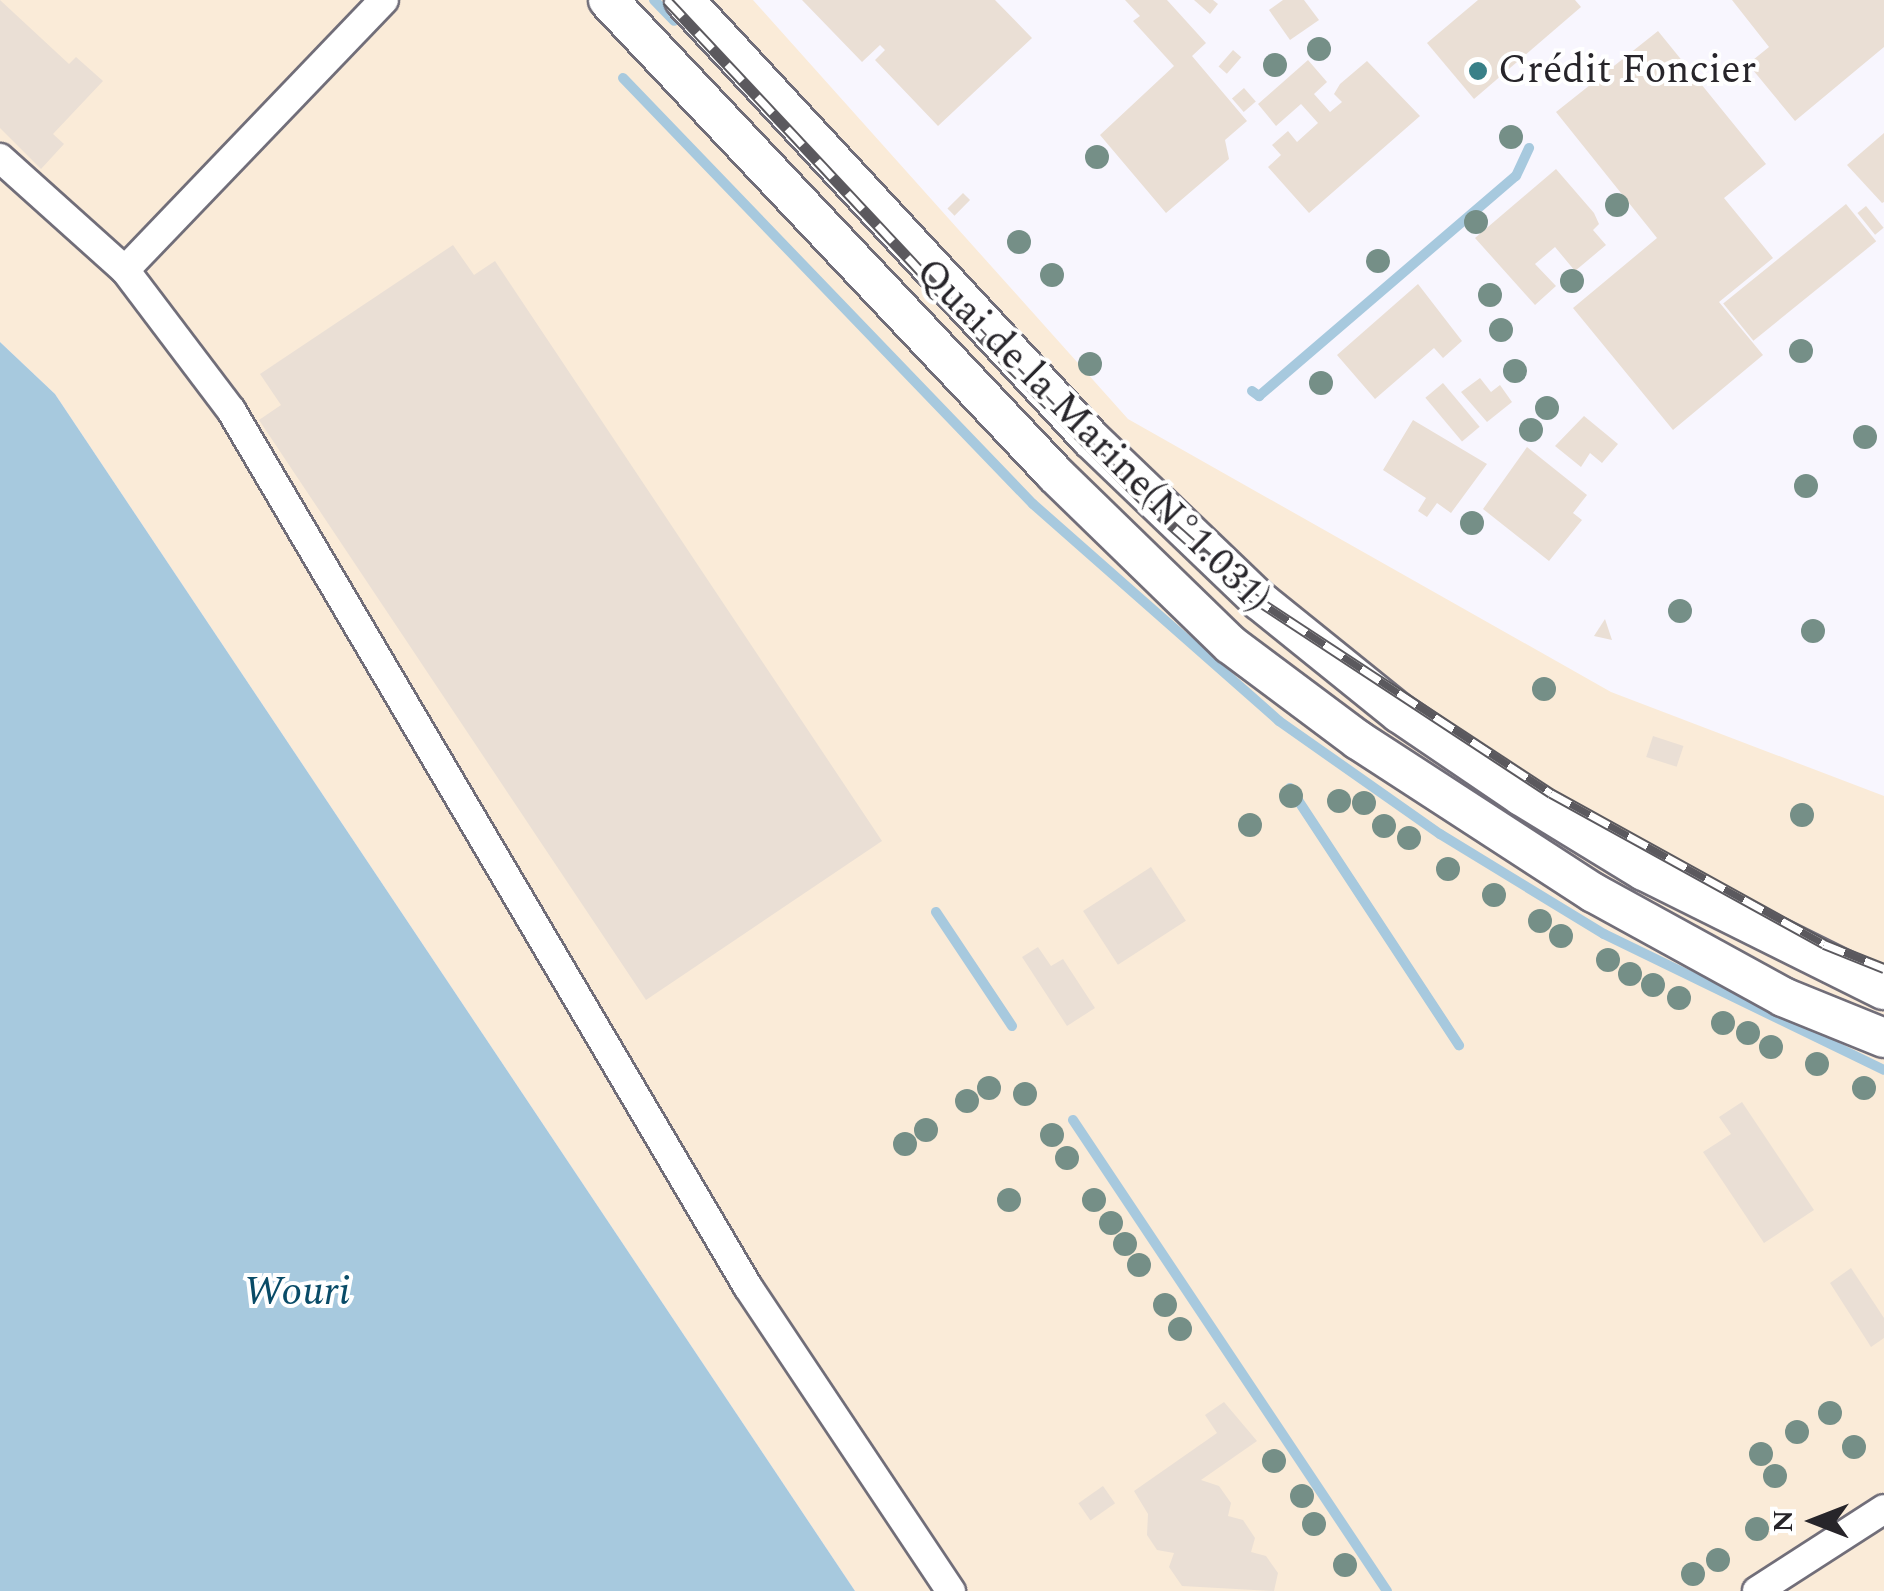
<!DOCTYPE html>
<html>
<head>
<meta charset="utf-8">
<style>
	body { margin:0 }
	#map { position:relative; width:1884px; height:1591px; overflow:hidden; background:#f8f6fe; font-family:Spectral,serif }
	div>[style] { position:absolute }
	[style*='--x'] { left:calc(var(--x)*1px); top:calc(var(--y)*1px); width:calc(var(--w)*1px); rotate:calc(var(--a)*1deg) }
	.industrial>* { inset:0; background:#faebd8 }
	.water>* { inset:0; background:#a7c9de }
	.stream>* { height:10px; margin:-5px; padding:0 5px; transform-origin:5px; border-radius:5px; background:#a7c9de }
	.building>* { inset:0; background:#eadfd5; transform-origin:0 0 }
	.roads { filter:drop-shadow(2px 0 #716e79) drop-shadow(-2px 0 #716e79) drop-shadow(0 2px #716e79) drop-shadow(0 -2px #716e79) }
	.street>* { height:28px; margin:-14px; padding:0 14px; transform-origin:14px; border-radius:14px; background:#fff }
	.secondary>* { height:38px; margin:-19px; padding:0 19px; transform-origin:19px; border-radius:19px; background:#fff }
	.rail>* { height:11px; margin-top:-5.5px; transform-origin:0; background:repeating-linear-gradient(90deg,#fff 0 22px,#5b595e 0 44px); box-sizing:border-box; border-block:2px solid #5b595e }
	.trees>* { width:24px; height:24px; margin:-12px; border-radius:50%; background:#758f87 }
	.dots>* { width:28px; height:28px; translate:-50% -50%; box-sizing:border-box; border:5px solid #fff; border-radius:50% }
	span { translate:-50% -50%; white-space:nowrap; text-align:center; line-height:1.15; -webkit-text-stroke:8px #fff; paint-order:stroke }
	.poi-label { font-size:40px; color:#27252a }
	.left { translate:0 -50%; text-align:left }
	.street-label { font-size:40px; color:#27252a }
	.water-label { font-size:42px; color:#094b67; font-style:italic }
	.north { position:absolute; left:1764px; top:1471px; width:100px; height:100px; -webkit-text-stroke:8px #fff; paint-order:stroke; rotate:270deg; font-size:28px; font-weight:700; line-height:40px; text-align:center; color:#27252a }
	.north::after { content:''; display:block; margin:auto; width:35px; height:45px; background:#27252a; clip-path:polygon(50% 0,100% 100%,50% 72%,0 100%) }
</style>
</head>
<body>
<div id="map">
	<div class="industrial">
		<i style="clip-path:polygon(0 0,753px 0,1128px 419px,1611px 692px,1884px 796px,1884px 1591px,855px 1591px,55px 394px,0 342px)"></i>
	</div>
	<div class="water">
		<i style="clip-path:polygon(0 342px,55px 394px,855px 1591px,0 1591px)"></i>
	</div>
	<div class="stream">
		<i style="--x:654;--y:0;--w:29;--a:46"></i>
		<i style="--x:623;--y:78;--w:591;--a:46.1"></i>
		<i style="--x:1033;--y:504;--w:328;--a:41.4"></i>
		<i style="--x:1279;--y:721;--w:197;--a:35.1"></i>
		<i style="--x:1440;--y:834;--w:192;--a:31.4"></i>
		<i style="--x:1604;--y:934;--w:311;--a:25.9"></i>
		<i style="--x:1252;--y:391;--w:9;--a:36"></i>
		<i style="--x:1259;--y:396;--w:338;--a:-40.6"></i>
		<i style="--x:1516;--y:176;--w:31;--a:-65"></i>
		<i style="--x:1290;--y:788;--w:308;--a:56.7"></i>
		<i style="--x:936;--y:912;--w:137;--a:56.3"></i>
		<i style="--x:1073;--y:1120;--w:566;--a:56.31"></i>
	</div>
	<div class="building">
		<i style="clip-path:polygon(0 0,69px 64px,76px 57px,103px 81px,53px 134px,64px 144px,41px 169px,0 128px)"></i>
		<i style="clip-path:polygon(802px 0,995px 0,1032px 38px,938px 126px,875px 60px,885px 50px,880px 45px,862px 62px)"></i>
		<i style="clip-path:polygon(1125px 0,1167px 0,1206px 43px,1192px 56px,1247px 121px,1225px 140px,1229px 159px,1166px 213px,1100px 135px,1174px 66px,1133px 21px,1140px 16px)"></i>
		<i style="clip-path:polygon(1194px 0,1213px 0,1218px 4px,1210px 14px)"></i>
		<i style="clip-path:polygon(1283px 0,1304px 0,1319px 20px,1290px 40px,1269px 10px)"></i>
		<i style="clip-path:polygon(1478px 0,1575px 0,1581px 7px,1474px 99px,1427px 43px)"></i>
		<i style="clip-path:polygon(1732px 0,1884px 0,1884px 47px,1795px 121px,1748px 64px,1769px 47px)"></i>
		<i style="clip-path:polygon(1658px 31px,1766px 164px,1724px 198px,1773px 258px,1719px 302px,1763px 355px,1673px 430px,1573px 308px,1657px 238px,1556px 112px)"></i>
		<i style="left:1233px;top:50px;width:11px;height:22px;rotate:41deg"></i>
		<i style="clip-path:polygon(1308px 60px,1327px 82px,1314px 94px,1330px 112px,1342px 102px,1334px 94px,1340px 84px,1367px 61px,1420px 116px,1309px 213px,1268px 167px,1281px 155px,1272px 145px,1288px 131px,1297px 142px,1318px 123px,1301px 104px,1276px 126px,1258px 104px)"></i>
		<i style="left:1244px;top:88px;width:18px;height:16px;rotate:49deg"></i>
		<i style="clip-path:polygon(1884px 133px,1884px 202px,1882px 203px,1847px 165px)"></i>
		<i style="clip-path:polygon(1556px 169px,1594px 213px,1599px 224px,1593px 230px,1606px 245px,1575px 271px,1555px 247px,1535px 264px,1556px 286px,1535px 305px,1475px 238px)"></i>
		<i style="left:963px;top:193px;width:10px;height:22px;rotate:45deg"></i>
		<i style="left:1846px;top:204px;width:48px;height:158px;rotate:51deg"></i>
		<i style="left:1866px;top:206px;width:28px;height:11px;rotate:51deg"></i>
		<i style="clip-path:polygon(453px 245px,474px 275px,495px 261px,882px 841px,646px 1000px,259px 420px,281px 405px,260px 374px)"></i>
		<i style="clip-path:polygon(1418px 284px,1462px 341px,1443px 358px,1434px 348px,1375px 399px,1337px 355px)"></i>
		<i style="clip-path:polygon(1480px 378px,1491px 392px,1500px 385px,1512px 402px,1487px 422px,1461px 392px)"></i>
		<i style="left:1443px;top:383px;width:57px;height:23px;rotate:50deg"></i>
		<i style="clip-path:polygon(1584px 416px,1618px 444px,1602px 463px,1590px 453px,1581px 467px,1555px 446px)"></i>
		<i style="clip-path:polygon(1413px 420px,1487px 464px,1451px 513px,1437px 503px,1427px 517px,1418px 511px,1426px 498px,1383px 470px)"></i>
		<i style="clip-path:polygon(1527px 447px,1587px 495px,1573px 513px,1582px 520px,1549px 561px,1483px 509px)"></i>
		<i style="clip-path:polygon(1605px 619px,1612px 640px,1594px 636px)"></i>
		<i style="left:1653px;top:736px;width:32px;height:22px;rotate:18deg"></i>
		<i style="left:1151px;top:867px;width:64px;height:81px;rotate:57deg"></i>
		<i style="clip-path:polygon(1038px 947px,1051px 966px,1063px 959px,1095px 1008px,1067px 1026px,1022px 957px)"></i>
		<i style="clip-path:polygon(1742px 1102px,1814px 1210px,1764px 1243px,1703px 1152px,1731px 1134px,1719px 1117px)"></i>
		<i style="clip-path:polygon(1851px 1268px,1884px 1318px,1884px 1338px,1871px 1347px,1830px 1283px)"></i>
		<i style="clip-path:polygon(1224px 1402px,1257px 1441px,1201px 1480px,1219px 1486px,1231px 1503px,1228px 1516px,1243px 1520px,1255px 1538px,1251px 1552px,1266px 1556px,1278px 1573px,1274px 1591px,1182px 1586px,1169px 1567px,1174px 1553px,1157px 1550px,1147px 1535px,1148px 1514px,1134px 1491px,1217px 1433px,1205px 1415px)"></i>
		<i style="left:1103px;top:1486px;width:21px;height:30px;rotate:55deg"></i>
	</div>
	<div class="roads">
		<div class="street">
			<i style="--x:0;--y:158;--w:168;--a:41.9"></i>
			<i style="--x:125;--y:270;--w:176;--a:52.9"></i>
			<i style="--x:231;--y:410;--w:1018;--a:59.48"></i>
			<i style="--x:748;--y:1287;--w:366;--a:56.3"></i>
			<i style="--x:125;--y:270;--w:374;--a:-46.2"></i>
			<i style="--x:1757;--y:1591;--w:151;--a:-32.8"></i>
		</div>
		<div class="secondary">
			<i style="--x:608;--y:0;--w:652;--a:46.68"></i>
			<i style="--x:1055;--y:474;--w:245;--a:44.2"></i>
			<i style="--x:1231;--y:645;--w:159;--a:36.8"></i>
			<i style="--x:1358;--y:740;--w:281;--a:33"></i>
			<i style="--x:1594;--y:893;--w:216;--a:28.8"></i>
			<i style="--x:1783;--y:997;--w:109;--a:22.1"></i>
			<i style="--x:684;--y:0;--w:599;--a:47.17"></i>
			<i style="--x:1091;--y:439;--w:234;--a:43.8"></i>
			<i style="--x:1260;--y:601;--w:179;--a:38.9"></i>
			<i style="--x:1399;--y:713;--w:148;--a:34.2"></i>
			<i style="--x:1521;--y:796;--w:144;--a:31.4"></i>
			<i style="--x:1644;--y:871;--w:268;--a:26.4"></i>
		</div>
	</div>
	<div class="rail">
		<i style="--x:667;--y:0;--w:497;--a:46.9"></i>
		<i style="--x:1007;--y:363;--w:192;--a:45.2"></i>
		<i style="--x:1142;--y:499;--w:146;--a:41.7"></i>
		<i style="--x:1251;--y:596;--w:359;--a:33.3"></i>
		<i style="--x:1551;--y:793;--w:312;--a:28.9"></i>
		<i style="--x:1824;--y:944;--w:65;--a:21.8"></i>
	</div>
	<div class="trees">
		<i style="left:1319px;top:49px"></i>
		<i style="left:1275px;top:65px"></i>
		<i style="left:1511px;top:137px"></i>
		<i style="left:1097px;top:157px"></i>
		<i style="left:1617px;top:205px"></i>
		<i style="left:1476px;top:222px"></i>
		<i style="left:1019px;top:242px"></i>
		<i style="left:1378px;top:261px"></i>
		<i style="left:1052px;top:275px"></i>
		<i style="left:1572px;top:281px"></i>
		<i style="left:1490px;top:295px"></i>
		<i style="left:1501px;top:330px"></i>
		<i style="left:1801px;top:351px"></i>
		<i style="left:1090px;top:364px"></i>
		<i style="left:1515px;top:371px"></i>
		<i style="left:1321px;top:383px"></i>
		<i style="left:1547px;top:408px"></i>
		<i style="left:1531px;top:430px"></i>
		<i style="left:1865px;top:437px"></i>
		<i style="left:1806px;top:486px"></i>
		<i style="left:1472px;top:523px"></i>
		<i style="left:1680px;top:611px"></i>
		<i style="left:1813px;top:631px"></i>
		<i style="left:1544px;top:689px"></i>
		<i style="left:1291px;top:796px"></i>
		<i style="left:1339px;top:801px"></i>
		<i style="left:1364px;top:803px"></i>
		<i style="left:1802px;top:815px"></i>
		<i style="left:1250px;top:825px"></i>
		<i style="left:1384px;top:826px"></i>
		<i style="left:1409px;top:838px"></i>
		<i style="left:1448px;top:869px"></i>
		<i style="left:1494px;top:895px"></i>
		<i style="left:1540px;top:921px"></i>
		<i style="left:1561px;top:936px"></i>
		<i style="left:1608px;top:960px"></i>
		<i style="left:1630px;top:974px"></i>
		<i style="left:1653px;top:985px"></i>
		<i style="left:1679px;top:998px"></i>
		<i style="left:1723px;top:1023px"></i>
		<i style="left:1748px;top:1033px"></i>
		<i style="left:1771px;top:1047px"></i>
		<i style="left:1817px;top:1064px"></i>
		<i style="left:989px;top:1088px"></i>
		<i style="left:1864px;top:1088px"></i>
		<i style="left:1025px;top:1094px"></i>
		<i style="left:967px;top:1101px"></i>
		<i style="left:926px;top:1130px"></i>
		<i style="left:1052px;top:1135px"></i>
		<i style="left:905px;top:1144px"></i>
		<i style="left:1067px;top:1158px"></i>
		<i style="left:1009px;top:1200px"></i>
		<i style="left:1094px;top:1200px"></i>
		<i style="left:1111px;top:1223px"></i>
		<i style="left:1125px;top:1244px"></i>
		<i style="left:1139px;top:1265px"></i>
		<i style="left:1165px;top:1305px"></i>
		<i style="left:1180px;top:1329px"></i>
		<i style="left:1830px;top:1413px"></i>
		<i style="left:1797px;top:1432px"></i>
		<i style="left:1854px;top:1447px"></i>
		<i style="left:1761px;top:1454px"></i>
		<i style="left:1274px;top:1461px"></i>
		<i style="left:1775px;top:1476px"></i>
		<i style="left:1302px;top:1496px"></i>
		<i style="left:1314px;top:1524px"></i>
		<i style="left:1757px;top:1529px"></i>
		<i style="left:1718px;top:1560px"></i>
		<i style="left:1345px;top:1565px"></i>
		<i style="left:1693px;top:1574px"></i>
	</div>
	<div class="dots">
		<i style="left:1478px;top:71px;background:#398088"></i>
	</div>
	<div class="poi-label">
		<span class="left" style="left:1498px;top:71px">Crédit Foncier</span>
	</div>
	<div class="street-label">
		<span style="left:1092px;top:436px;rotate:45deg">Quai de la Marine(N°1.031)</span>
	</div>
	<div class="water-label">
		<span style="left:297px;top:1292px">Wouri</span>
	</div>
	<div class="north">N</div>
</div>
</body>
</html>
